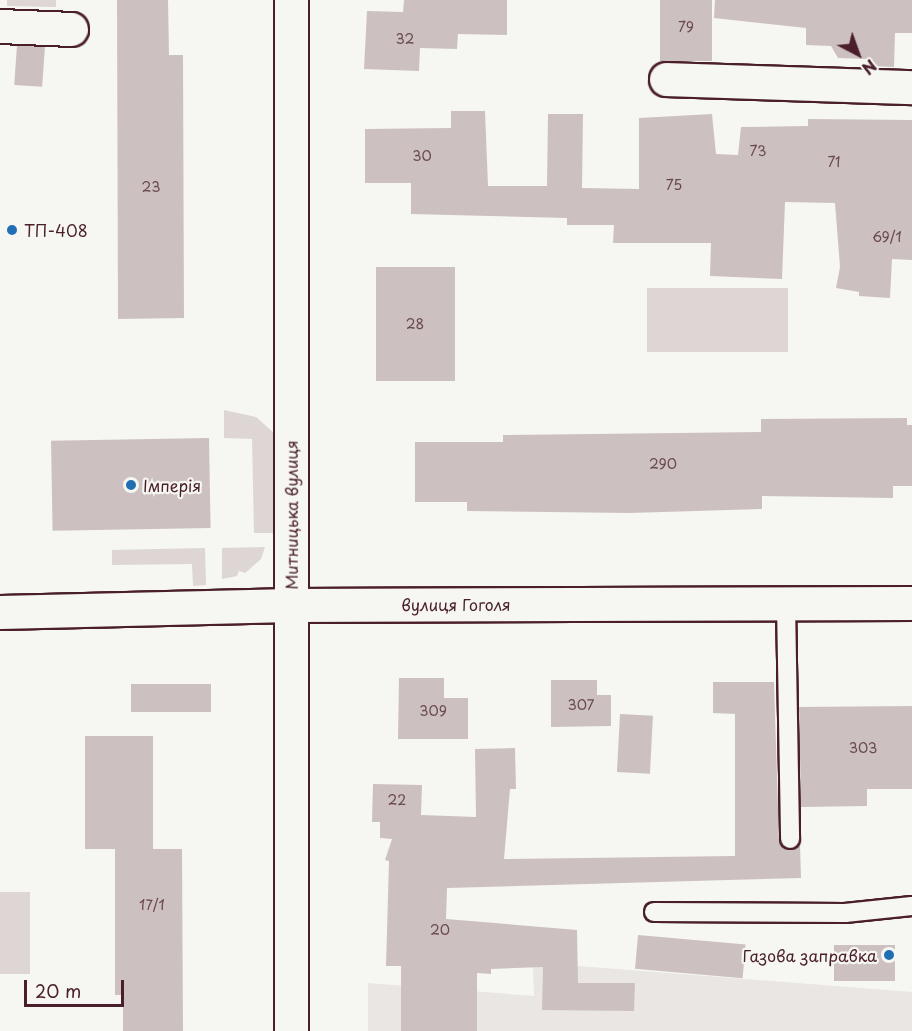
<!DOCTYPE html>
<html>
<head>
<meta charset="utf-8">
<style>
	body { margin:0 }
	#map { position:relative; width:912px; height:1031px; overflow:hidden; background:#f6f6f2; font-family:"Playpen Sans",sans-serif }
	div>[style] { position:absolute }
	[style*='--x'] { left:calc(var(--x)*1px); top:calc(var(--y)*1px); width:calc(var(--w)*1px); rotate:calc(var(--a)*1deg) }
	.built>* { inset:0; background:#e9e6e3 }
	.green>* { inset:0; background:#ddd6d5; transform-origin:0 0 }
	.building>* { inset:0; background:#ccc1c0; transform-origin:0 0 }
	.roads { filter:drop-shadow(2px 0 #4a1f2b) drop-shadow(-2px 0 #4a1f2b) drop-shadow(0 2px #4a1f2b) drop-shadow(0 -2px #4a1f2b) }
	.service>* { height:18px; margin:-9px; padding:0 9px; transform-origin:9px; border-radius:9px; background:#f6f6f2 }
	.minor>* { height:33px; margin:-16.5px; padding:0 16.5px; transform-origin:16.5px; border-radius:16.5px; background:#f6f6f2 }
	.dots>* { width:16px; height:16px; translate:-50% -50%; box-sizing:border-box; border:3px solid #f6f6f2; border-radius:50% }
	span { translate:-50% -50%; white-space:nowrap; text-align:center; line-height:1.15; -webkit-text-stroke:4.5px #f6f6f2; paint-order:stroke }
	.number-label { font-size:14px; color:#6a4850 }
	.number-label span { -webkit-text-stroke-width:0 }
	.poi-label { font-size:16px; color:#4a1f2b }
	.left { translate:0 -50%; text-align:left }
	.right { translate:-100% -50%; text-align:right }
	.street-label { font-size:16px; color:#4a1f2b }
	.north { position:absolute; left:828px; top:24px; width:60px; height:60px; -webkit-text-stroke:4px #f6f6f2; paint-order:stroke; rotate:139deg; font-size:16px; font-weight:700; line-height:24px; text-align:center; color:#4a1f2b }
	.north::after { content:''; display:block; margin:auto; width:21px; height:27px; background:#4a1f2b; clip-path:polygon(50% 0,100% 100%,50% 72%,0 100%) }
	.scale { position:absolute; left:24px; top:980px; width:100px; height:27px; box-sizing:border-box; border:3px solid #4a1f2b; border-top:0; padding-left:8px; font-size:18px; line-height:21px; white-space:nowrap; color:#4a1f2b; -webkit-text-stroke:4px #f6f6f2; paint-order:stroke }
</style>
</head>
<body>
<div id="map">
	<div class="built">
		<i style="clip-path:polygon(578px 966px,912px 992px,912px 1031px,368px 1031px,368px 983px,534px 996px,533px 967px)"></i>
	</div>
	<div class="green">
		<i style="clip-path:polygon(7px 0,56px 0,56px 7px,7px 6px)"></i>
		<i style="left:647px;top:288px;width:141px;height:64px"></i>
		<i style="clip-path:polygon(224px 410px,256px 417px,274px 433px,274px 533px,254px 533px,252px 439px,224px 438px)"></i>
		<i style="clip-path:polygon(265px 547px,261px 559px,245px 573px,239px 571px,237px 576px,222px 579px,222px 548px)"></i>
		<i style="clip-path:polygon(205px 548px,206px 585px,193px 586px,192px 564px,112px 565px,112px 550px)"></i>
		<i style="left:0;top:892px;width:30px;height:82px"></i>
	</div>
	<div class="building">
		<i style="clip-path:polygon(117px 0,168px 0,169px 55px,183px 55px,184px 318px,118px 319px)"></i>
		<i style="clip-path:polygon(404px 0,507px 0,507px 35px,458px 34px,457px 49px,420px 48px,419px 71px,364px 69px,367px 11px,403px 12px)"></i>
		<i style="left:660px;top:0;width:52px;height:61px"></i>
		<i style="clip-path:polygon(715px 0,912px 0,912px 33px,895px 33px,894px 67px,868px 66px,868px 59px,838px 58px,831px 46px,806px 45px,806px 28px,714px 18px)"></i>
		<i style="left:17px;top:45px;width:28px;height:40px;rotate:4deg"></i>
		<i style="clip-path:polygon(451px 111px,485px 111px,488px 186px,547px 186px,548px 114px,583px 114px,582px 188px,639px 189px,639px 118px,712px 114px,716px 154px,738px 155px,741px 127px,808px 126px,808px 119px,912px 120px,912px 260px,892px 259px,890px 298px,859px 296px,859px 292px,836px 288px,840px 267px,835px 203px,785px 202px,782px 279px,710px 276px,711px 243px,613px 243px,614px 225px,567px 225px,567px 218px,411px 214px,411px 183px,365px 183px,365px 129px,451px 128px)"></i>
		<i style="left:376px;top:267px;width:79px;height:114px"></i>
		<i style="clip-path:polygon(907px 418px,907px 425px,912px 425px,912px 486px,893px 486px,893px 498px,762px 496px,762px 509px,629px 513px,467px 511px,467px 502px,415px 502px,415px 442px,503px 442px,503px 435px,761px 432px,761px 419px)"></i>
		<i style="left:209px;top:438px;width:90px;height:158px;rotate:89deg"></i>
		<i style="clip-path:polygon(399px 678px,444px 678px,444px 698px,468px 698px,468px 739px,398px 739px)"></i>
		<i style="clip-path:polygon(551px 680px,597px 680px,597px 695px,611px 695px,611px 726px,551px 727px)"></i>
		<i style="clip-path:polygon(713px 682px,774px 682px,779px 839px,785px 849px,800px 845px,801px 878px,447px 888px,446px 919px,577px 930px,578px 983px,635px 983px,634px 1011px,542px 1010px,543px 967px,491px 969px,491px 974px,477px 973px,477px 1031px,401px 1031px,401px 966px,386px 966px,389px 861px,385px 860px,392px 839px,380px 838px,380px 822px,372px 822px,373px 784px,422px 785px,421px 815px,476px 817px,475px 749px,515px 748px,516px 789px,510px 789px,504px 859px,735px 856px,735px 714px,713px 713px)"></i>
		<i style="left:131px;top:684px;width:80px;height:28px"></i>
		<i style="clip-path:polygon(912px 706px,912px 789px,867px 789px,867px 806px,801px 807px,799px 707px)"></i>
		<i style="left:620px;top:714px;width:33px;height:58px;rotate:3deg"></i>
		<i style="clip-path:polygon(85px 736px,153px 736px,153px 849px,182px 849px,183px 1031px,123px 1031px,123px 995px,115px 995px,115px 849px,85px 849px)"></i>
		<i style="left:638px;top:935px;width:108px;height:34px;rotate:5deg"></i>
		<i style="left:834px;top:945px;width:61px;height:36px"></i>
	</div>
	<div class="roads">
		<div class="service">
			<i style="--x:786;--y:604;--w:235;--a:89"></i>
			<i style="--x:654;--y:912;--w:191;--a:0.3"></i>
			<i style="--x:845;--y:913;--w:67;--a:-6"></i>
		</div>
		<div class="minor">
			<i style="--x:0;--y:26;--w:71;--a:2.4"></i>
			<i style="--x:666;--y:79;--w:246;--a:1.9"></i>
			<i style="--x:0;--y:612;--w:291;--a:-1.4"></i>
			<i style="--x:291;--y:605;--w:621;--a:-0.18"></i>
			<i style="--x:291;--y:1031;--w:1031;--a:-90"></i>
		</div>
	</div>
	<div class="dots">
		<i style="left:12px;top:230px;background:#1f6fb2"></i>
		<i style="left:131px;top:485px;background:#1f6fb2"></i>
		<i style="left:889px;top:955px;background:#1f6fb2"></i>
	</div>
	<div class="number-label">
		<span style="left:686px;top:27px">79</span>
		<span style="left:405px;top:39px">32</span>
		<span style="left:758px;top:151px">73</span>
		<span style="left:422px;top:156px">30</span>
		<span style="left:834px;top:162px">71</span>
		<span style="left:674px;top:185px">75</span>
		<span style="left:151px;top:187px">23</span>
		<span style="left:887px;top:237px">69/1</span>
		<span style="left:415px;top:324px">28</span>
		<span style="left:663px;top:464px">290</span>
		<span style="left:581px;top:705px">307</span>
		<span style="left:433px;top:711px">309</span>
		<span style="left:863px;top:748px">303</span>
		<span style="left:397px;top:800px">22</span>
		<span style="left:152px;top:905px">17/1</span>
		<span style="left:440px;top:930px">20</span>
	</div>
	<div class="poi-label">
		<span class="left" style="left:24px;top:230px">ТП-408</span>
		<span class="left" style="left:143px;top:485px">Імперія</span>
		<span class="right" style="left:877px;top:955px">Газова заправка</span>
	</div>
	<div class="street-label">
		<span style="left:291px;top:515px;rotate:-90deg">Митницька вулиця</span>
		<span style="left:456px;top:604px">вулиця Гоголя</span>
	</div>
	<div class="north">N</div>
	<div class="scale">20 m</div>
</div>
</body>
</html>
